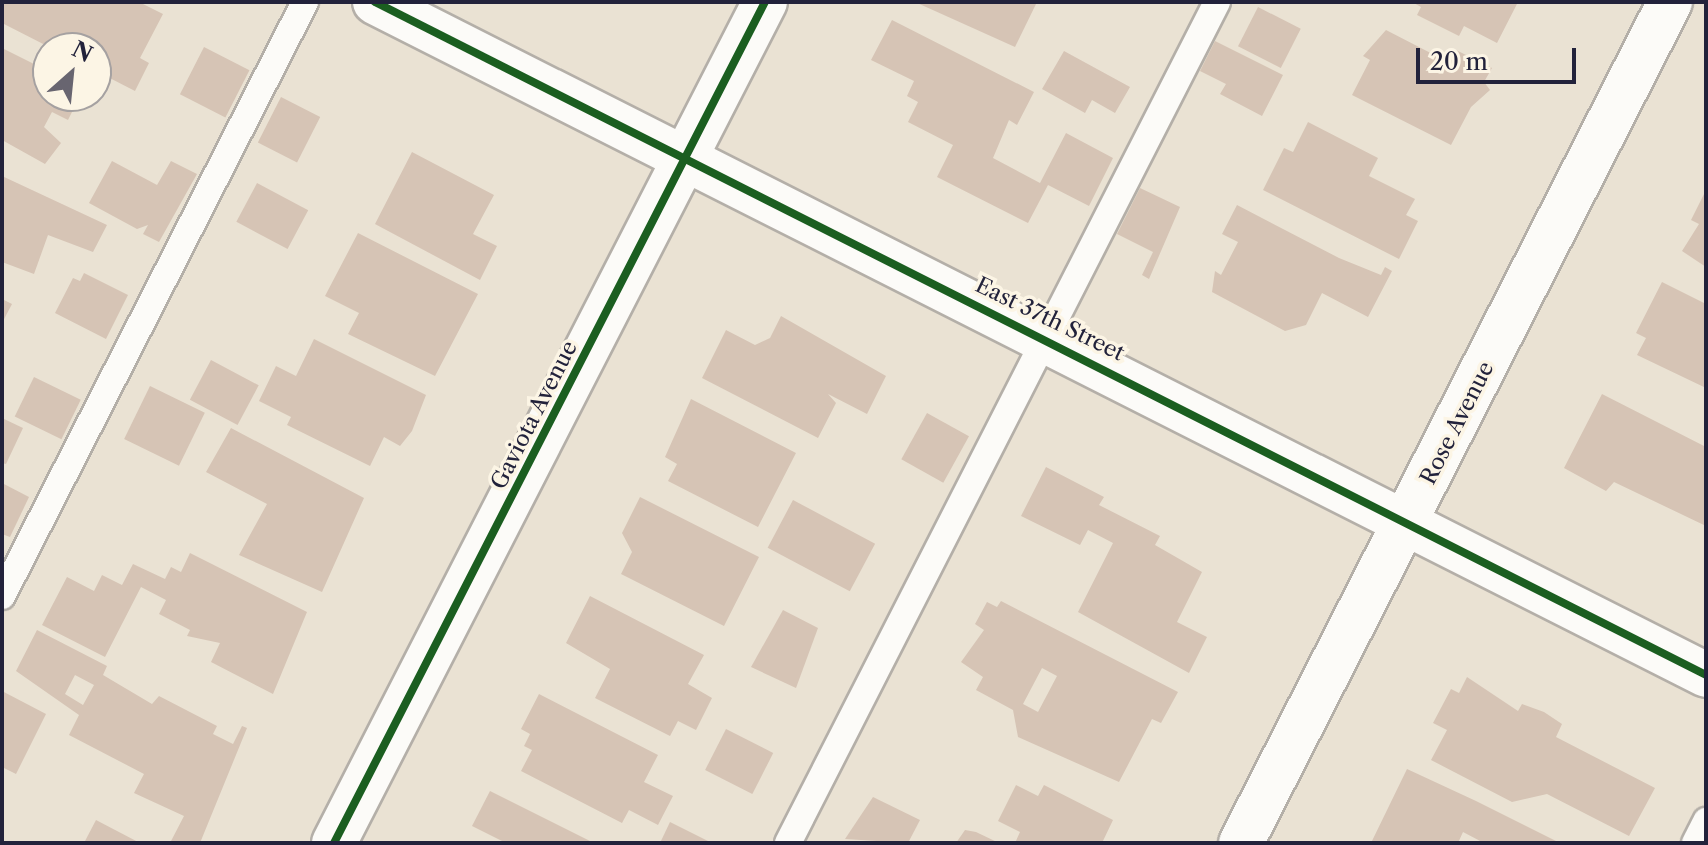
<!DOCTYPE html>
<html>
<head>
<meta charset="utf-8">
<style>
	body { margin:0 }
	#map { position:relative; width:1708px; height:845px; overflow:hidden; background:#eae2d3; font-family:"Libre Caslon Text",serif }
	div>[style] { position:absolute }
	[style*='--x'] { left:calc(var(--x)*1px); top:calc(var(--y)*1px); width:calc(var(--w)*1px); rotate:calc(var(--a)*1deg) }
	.building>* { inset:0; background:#d6c4b5; transform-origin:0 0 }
	.roads { filter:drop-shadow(2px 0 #b4afa8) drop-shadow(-2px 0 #b4afa8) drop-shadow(0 2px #b4afa8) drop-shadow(0 -2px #b4afa8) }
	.service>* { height:26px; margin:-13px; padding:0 13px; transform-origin:13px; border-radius:13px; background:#fcfbf8 }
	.minor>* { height:44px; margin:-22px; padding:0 22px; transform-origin:22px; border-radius:22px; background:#fcfbf8 }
	.cycleway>* { height:8px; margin:-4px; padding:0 4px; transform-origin:4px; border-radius:4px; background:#1b5e20 }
	span { translate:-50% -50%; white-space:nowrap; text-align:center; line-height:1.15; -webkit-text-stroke:7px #fcf5e5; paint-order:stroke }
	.street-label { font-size:22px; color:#22223b }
	.frame { position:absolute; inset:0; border:4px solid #22223b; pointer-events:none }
	.north { position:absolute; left:32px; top:32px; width:80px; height:80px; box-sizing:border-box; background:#fcf5e5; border:2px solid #a5a1a1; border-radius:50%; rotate:27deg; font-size:22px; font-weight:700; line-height:32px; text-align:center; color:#22223b }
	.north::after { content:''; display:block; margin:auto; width:28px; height:36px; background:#686570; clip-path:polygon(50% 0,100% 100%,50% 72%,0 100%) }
	.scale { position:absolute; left:1416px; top:48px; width:160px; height:36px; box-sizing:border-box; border:4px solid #22223b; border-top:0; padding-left:10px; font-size:24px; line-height:28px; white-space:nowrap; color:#22223b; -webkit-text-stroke:6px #fcf5e5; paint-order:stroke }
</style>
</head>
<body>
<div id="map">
	<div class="building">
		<i style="clip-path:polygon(2px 2px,139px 2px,163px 14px,140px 58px,149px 63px,135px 91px,96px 71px,96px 48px,51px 48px,2px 23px)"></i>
		<i style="clip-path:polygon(915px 2px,1037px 2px,1015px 47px)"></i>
		<i style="clip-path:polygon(1412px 2px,1518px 2px,1497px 43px,1464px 26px,1459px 36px,1417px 15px,1421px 7px)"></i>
		<i style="left:1258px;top:7px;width:48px;height:44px;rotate:27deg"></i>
		<i style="clip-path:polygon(892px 20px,1034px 92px,1017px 125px,1009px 120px,993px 158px,1040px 183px,1066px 133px,1113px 158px,1089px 206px,1048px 185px,1028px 223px,937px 177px,953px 145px,908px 122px,918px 102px,907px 96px,914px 81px,871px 60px)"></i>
		<i style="clip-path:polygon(1386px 30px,1450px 63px,1456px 50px,1492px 68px,1484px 82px,1490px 90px,1471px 107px,1451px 145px,1352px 95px,1370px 60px,1363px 56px)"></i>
		<i style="clip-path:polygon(1215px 41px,1283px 75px,1262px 116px,1220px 94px,1226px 84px,1200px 71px)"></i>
		<i style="left:204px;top:47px;width:51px;height:53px;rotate:27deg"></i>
		<i style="clip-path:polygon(2px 48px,48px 71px,48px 96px,80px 96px,68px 120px,52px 112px,44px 127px,61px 143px,45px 164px,2px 140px)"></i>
		<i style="clip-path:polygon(1064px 51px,1130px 87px,1115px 113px,1092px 100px,1085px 113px,1042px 89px)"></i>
		<i style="left:281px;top:97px;width:44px;height:51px;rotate:27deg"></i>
		<i style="clip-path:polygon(1308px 122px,1378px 158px,1369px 176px,1415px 199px,1406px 215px,1418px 221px,1399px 259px,1263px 190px,1284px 148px,1293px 152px)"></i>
		<i style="clip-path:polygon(412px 152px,494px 195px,473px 234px,497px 246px,480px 280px,375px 224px)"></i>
		<i style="clip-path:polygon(112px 161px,157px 185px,171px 161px,197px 174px,159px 242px,143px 234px,148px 225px,137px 229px,89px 203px)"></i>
		<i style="clip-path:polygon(2px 176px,107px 225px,93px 252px,48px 235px,34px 274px,2px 262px)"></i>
		<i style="left:257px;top:183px;width:58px;height:44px;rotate:28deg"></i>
		<i style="clip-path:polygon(1140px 188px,1180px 207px,1149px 279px,1142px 275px,1153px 252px,1117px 234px)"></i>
		<i style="clip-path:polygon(1706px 190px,1706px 267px,1682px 251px,1699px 224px,1691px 220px)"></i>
		<i style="clip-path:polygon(1237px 205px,1339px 258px,1381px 275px,1385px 267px,1392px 271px,1368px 317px,1322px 293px,1306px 325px,1285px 331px,1212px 292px,1215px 271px,1221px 275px,1238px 242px,1222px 234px)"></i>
		<i style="clip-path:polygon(358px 233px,478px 294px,435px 376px,348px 334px,359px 313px,325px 296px)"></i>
		<i style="clip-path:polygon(84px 273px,128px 295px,106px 339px,55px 313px,73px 278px,80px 281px)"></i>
		<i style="clip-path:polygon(1662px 282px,1706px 304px,1706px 388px,1637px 355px,1646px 338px,1636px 333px)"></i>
		<i style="clip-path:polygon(2px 299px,12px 304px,2px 323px)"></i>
		<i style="clip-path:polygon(781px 316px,886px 376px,867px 414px,828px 394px,836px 403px,818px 438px,702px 378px,726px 330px,755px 345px,770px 338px)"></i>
		<i style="clip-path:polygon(314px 339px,426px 395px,412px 431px,400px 446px,384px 437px,370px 466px,287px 425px,291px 417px,259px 401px,276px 366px,296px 376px)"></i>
		<i style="left:211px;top:360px;width:54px;height:45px;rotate:28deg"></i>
		<i style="left:34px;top:377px;width:52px;height:44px;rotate:26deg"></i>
		<i style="left:150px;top:386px;width:61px;height:59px;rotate:26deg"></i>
		<i style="clip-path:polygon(1602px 394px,1706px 447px,1706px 526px,1614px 482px,1606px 491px,1564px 468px)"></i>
		<i style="clip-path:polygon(691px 399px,796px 453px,758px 527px,668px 481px,677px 464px,665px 457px)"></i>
		<i style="left:927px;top:413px;width:48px;height:53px;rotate:29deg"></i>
		<i style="clip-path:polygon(2px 418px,23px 428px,6px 464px,2px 463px)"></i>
		<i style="clip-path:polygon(231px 428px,364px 498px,322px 592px,239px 555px,267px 504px,206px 472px)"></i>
		<i style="clip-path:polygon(1046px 467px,1104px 497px,1099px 505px,1160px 536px,1155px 545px,1202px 572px,1177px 622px,1207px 637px,1189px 673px,1078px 612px,1113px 543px,1088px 530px,1080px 545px,1021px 516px)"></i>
		<i style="clip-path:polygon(2px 483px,29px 497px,10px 537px,2px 534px)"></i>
		<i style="clip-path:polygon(640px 497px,759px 557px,724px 626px,621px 574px,632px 552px,622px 533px)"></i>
		<i style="left:793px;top:500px;width:93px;height:54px;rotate:28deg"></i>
		<i style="clip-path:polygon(190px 553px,307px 612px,273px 694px,211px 662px,220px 643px,187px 636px,190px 630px,159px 614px,166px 600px,141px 587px,105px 657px,42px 625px,67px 577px,94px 591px,102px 575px,122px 585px,133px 564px,165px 579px,171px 567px,181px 572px)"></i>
		<i style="clip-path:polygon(590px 596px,704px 655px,688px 684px,712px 698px,696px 730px,678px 721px,670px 736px,595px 698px,610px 669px,566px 643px)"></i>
		<i style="clip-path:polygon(evenodd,1001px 601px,1178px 692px,1161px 723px,1152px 719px,1119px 782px,1018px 737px,1013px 710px,976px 690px,983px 677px,961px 662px,984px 630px,975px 624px,987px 602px,997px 607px,1001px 601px,1042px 668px,1057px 676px,1038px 712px,1023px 704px,1042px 668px)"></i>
		<i style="clip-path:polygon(783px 610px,818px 628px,796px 688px,751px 667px)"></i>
		<i style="clip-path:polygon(evenodd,37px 630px,107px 666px,103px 675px,152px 704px,159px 696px,217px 726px,213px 734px,233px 744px,242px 726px,247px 728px,200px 843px,170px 843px,184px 816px,134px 793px,144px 774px,69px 735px,79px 715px,16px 671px,37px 630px,75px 675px,94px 685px,83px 705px,65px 694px,75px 675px)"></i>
		<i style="clip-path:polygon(1467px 677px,1518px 711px,1522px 704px,1544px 712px,1562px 724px,1556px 737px,1655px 788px,1629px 836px,1547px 794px,1512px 802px,1431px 760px,1447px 730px,1433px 723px,1451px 689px,1459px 693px)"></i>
		<i style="clip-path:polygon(2px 691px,46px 714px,16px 774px,2px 767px)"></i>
		<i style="clip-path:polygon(539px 694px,658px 755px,644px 782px,673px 796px,658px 825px,629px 810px,622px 823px,521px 771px,532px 750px,524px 746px,530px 734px,521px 729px)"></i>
		<i style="left:726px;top:729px;width:53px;height:46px;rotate:27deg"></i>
		<i style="clip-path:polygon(1407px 769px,1476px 801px,1560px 843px,1484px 843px,1463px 832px,1458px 843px,1371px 843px)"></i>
		<i style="clip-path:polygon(1016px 785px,1038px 796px,1044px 785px,1113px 820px,1102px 843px,1015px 843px,1020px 832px,998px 821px)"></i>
		<i style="clip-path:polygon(490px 791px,594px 843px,506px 843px,472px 826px)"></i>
		<i style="clip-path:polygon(873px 797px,920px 820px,908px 843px,845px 839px)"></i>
		<i style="clip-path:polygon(96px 820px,140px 843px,84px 843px)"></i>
		<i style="clip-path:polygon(670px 822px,712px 843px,660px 843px)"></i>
		<i style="clip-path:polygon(965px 830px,976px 832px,999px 843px,956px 843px)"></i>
	</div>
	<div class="roads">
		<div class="service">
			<i style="--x:2;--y:596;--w:667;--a:-62.97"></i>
			<i style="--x:788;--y:843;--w:944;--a:-62.97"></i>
			<i style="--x:1695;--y:843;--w:25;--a:-63"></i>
		</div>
		<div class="minor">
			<i style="--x:375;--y:2;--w:1491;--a:26.82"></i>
			<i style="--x:334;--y:843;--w:945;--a:-62.87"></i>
			<i style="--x:1241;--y:843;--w:944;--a:-62.97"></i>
		</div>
	</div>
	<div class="cycleway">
		<i style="--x:375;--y:2;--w:1491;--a:26.82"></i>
		<i style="--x:334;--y:843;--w:945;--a:-62.87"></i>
	</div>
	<div class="street-label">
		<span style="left:1050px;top:319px;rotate:26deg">East 37th Street</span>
		<span style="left:534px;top:415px;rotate:-63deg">Gaviota Avenue</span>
		<span style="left:1457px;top:423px;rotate:-63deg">Rose Avenue</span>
	</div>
	<div class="frame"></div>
	<div class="north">N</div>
	<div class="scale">20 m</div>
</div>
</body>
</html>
